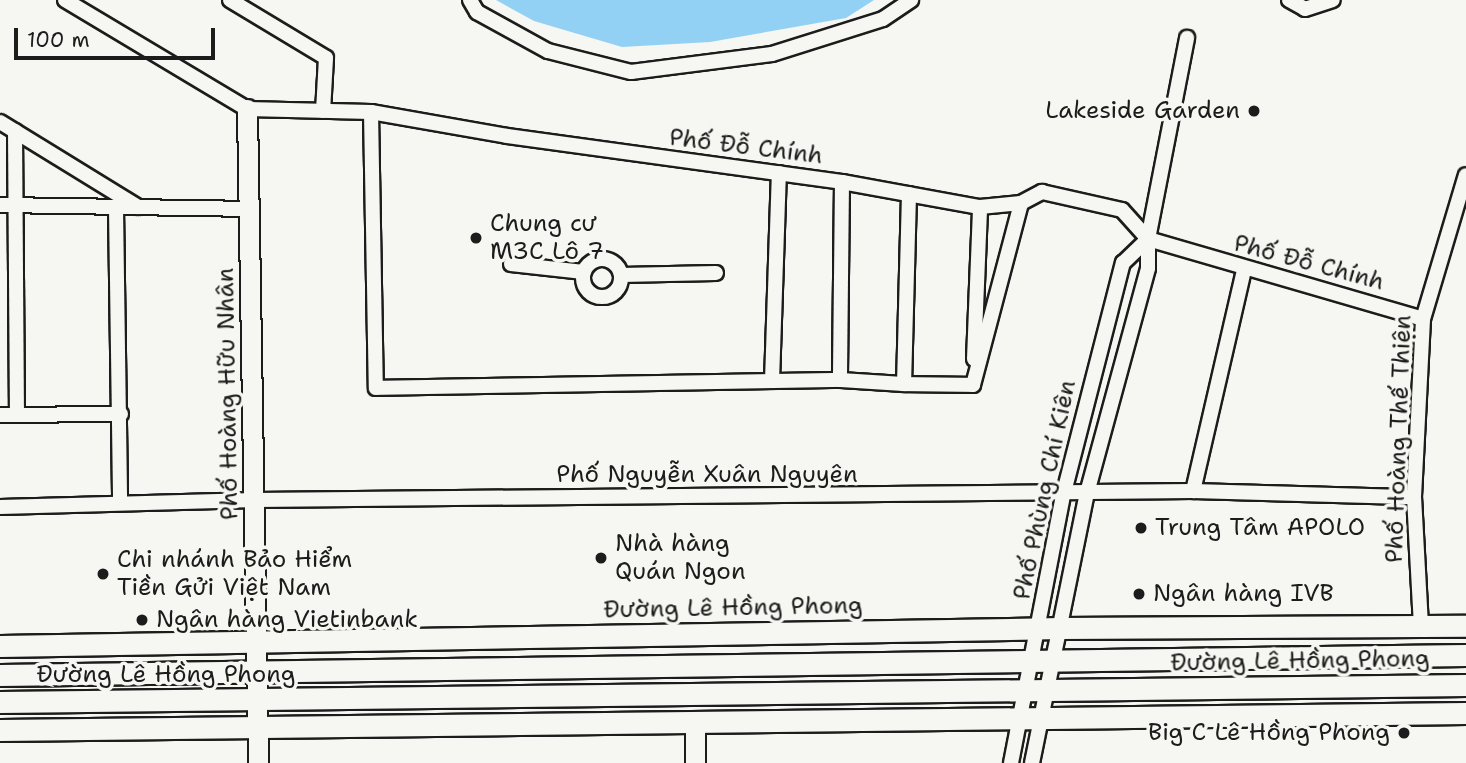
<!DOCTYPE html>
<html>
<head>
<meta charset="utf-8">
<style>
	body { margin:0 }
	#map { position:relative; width:1466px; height:763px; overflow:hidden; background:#f6f6f2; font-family:"Shantell Sans",sans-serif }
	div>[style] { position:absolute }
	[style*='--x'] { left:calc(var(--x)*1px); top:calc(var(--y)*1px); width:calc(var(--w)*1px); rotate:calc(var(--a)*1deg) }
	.water>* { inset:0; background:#92d1f3 }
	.roads { filter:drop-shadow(2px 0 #1c1c1c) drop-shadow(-2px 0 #1c1c1c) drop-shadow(0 2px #1c1c1c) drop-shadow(0 -2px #1c1c1c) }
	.street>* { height:14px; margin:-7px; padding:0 7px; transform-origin:7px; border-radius:7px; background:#f6f6f2 }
	.street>.ring { margin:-7px; padding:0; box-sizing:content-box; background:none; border:14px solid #f6f6f2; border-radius:50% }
	.secondary>* { height:19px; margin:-9.5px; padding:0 9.5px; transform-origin:9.5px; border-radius:9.5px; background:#f6f6f2 }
	.primary>* { height:21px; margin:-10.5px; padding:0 10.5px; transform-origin:10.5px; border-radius:10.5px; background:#f6f6f2 }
	.dots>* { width:19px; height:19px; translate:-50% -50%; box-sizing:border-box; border:4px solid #f6f6f2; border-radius:50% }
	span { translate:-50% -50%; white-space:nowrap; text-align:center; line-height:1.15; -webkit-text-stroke:7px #f6f6f2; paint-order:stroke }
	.poi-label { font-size:24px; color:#1c1c1c }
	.right { translate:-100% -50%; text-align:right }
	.left { translate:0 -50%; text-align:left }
	.street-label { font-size:24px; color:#1c1c1c }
	.scale { position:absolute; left:14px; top:28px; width:201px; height:32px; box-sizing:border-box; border:4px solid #1c1c1c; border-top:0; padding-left:9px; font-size:21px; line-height:24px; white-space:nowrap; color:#1c1c1c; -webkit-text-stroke:5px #f6f6f2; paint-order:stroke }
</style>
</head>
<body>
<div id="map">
	<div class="water">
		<i style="clip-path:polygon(496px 0,874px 0,846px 18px,710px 42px,622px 47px,534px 21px)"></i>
	</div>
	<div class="roads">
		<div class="street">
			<i style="--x:65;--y:0;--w:212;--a:30.9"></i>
			<i style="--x:247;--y:109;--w:124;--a:1.4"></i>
			<i style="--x:371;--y:112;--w:138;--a:10"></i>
			<i style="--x:507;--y:136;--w:338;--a:7.8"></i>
			<i style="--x:842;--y:182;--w:140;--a:10.3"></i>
			<i style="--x:980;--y:207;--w:41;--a:-5.6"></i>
			<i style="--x:1021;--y:203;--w:24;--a:-28"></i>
			<i style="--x:1042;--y:192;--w:82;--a:12.7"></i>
			<i style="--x:1122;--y:210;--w:39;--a:48"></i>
			<i style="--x:1148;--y:239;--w:286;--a:16.2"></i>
			<i style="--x:230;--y:0;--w:112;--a:31.1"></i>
			<i style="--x:326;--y:58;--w:53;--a:93.2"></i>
			<i style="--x:470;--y:0;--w:14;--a:60"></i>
			<i style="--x:477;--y:12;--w:81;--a:28.8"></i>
			<i style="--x:548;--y:51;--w:86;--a:14.2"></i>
			<i style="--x:631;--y:72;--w:142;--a:-7.3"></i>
			<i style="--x:772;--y:54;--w:116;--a:-17.5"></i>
			<i style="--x:883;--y:19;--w:34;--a:-34"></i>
			<i style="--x:1289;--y:0;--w:18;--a:29"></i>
			<i style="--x:1305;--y:9;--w:29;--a:-18"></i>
			<i style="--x:371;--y:112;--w:276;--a:89"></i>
			<i style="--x:376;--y:388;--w:464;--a:-1"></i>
			<i style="--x:0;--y:122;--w:162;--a:31.6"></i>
			<i style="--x:15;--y:131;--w:283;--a:89.6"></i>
			<i style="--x:842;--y:182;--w:198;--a:90.6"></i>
			<i style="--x:840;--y:380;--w:64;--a:3.6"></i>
			<i style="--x:909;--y:194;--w:190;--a:91.5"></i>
			<i style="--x:904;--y:384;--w:69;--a:0.8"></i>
			<i style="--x:0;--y:205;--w:250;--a:0.9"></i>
			<i style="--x:116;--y:208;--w:295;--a:89.2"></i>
			<i class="ring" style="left:583px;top:259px;width:24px;height:24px"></i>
			<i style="--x:511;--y:264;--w:73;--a:6.3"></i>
			<i style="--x:621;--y:275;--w:95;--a:-1.2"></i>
			<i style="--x:974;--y:359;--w:152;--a:-87.7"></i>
			<i style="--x:772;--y:381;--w:208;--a:-88.1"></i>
			<i style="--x:973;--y:385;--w:188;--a:-75.2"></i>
			<i style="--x:0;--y:415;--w:121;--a:-0.5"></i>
			<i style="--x:1193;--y:491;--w:227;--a:-77"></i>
			<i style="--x:0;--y:507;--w:255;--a:-1.6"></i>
			<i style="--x:255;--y:500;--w:938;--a:-0.55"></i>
			<i style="--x:1193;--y:491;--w:221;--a:1.6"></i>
			<i style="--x:1421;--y:626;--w:129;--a:-93.1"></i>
			<i style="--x:1414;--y:497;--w:178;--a:-87.1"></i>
			<i style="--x:1423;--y:319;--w:150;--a:-73.4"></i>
			<i style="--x:1011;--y:763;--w:272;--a:-79"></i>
			<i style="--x:1063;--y:496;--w:241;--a:-75.6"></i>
			<i style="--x:1123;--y:263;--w:35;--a:-44"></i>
			<i style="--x:1032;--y:763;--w:276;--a:-78.5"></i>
			<i style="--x:1087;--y:493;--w:233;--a:-74.8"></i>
			<i style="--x:1148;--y:268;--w:29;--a:-90"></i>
			<i style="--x:1148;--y:239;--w:205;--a:-79"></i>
		</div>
		<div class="secondary">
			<i style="--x:247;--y:109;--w:654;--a:89.04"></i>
			<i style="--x:695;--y:725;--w:38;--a:90"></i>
		</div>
		<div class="primary">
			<i style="--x:0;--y:646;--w:1060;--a:-0.97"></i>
			<i style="--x:1060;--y:628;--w:406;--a:-0.3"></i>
			<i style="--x:0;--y:675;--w:1466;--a:-0.78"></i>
			<i style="--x:0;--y:702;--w:1466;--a:-0.66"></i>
			<i style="--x:0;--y:730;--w:1466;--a:-0.66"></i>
		</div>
	</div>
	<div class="dots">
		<i style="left:1254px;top:111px;background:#1c1c1c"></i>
		<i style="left:476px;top:238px;background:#1c1c1c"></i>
		<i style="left:1141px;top:528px;background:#1c1c1c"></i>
		<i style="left:601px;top:558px;background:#1c1c1c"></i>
		<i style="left:103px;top:574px;background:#1c1c1c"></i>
		<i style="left:1139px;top:594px;background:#1c1c1c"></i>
		<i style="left:142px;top:620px;background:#1c1c1c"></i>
		<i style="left:1404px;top:733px;background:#1c1c1c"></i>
	</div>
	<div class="poi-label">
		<span class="right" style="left:1240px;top:111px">Lakeside Garden</span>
		<span class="left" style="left:490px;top:238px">Chung cư<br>M3C Lô 7</span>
		<span class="left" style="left:1155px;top:528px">Trung Tâm APOLO</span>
		<span class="left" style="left:615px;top:558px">Nhà hàng<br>Quán Ngon</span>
		<span class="left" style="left:117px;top:574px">Chi nhánh Bảo Hiểm<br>Tiền Gửi Việt Nam</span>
		<span class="left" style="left:1153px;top:594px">Ngân hàng IVB</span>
		<span class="left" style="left:156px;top:620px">Ngân hàng Vietinbank</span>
		<span class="right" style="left:1390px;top:733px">Big C Lê Hồng Phong</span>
	</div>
	<div class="street-label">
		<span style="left:746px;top:147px;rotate:7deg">Phố Đỗ Chính</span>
		<span style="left:1309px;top:263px;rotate:15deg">Phố Đỗ Chính</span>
		<span style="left:228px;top:394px;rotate:-91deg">Phố Hoàng Hữu Nhân</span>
		<span style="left:1399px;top:439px;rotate:-88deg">Phố Hoàng Thế Thiện</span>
		<span style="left:707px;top:475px">Phố Nguyễn Xuân Nguyên</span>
		<span style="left:1045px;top:490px;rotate:-78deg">Phố Phùng Chí Kiên</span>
		<span style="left:733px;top:608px;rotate:-1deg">Đường Lê Hồng Phong</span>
		<span style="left:1300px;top:661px;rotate:-1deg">Đường Lê Hồng Phong</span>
		<span style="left:166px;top:675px">Đường Lê Hồng Phong</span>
	</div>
	<div class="scale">100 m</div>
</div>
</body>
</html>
